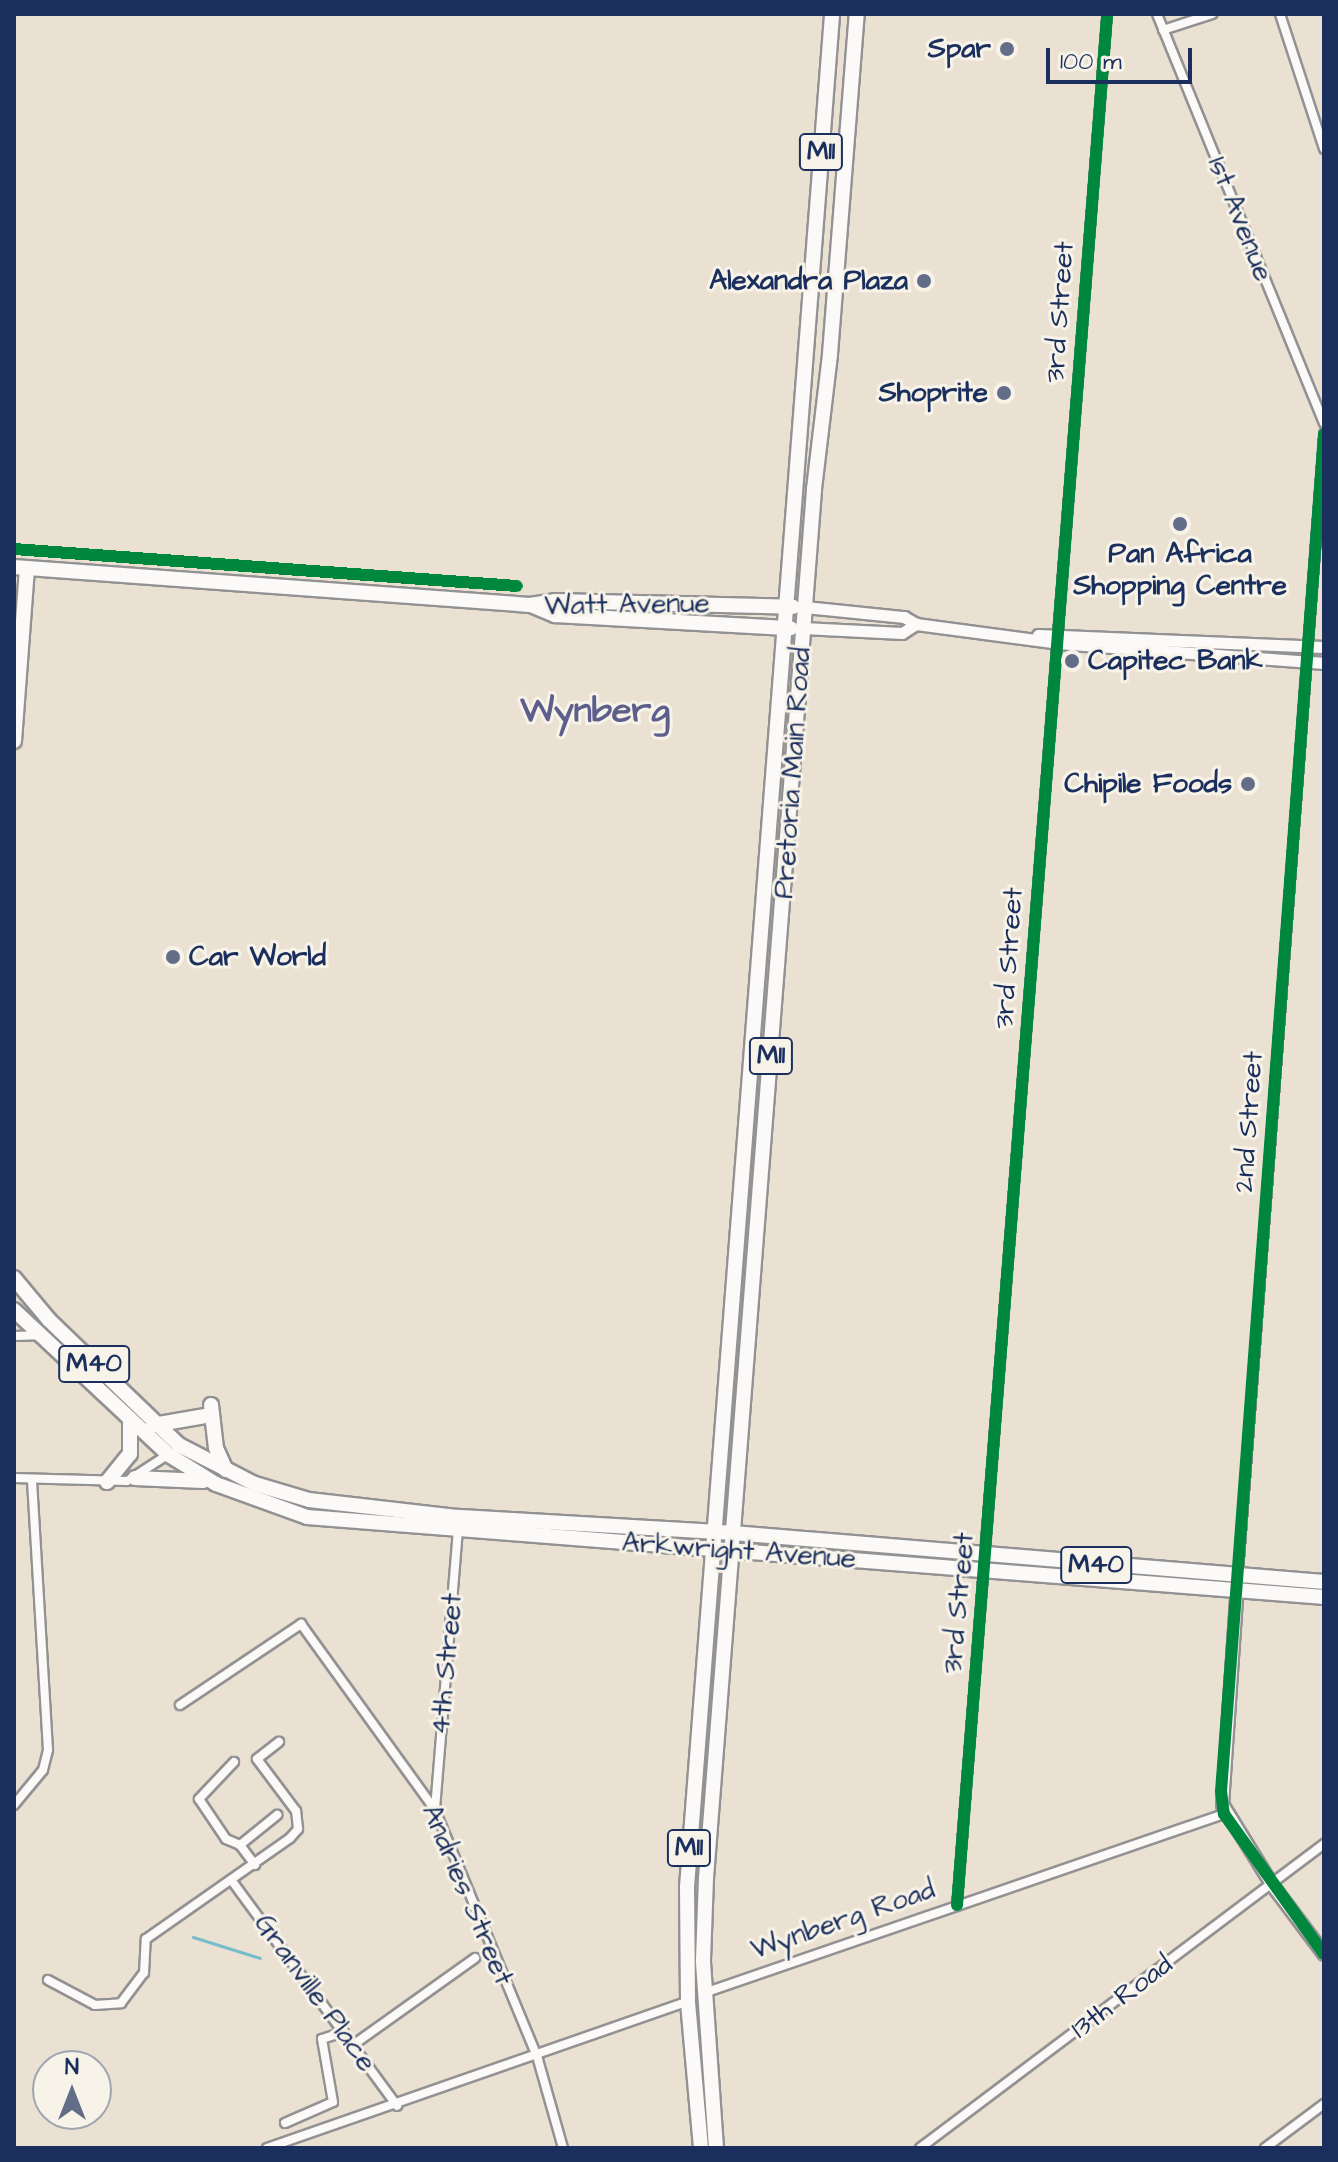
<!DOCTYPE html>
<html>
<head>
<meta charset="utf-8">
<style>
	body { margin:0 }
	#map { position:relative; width:1338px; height:2162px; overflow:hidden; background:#eae1d3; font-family:"Architects Daughter",sans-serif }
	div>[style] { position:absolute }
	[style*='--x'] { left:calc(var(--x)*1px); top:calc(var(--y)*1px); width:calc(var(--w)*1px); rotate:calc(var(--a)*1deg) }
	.stream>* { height:3px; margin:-1.5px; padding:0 1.5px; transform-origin:1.5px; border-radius:1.5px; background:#77bcca }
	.roads { filter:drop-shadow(2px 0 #939293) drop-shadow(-2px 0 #939293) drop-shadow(0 2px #939293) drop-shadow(0 -2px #939293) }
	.minor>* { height:8px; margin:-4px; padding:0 4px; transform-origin:4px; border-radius:4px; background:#fcfaf8 }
	.tertiary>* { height:11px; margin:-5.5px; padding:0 5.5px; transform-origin:5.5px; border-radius:5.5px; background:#fcfaf8 }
	.primary>* { height:14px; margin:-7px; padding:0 7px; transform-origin:7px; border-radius:7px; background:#fcfaf8 }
	.cycleway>* { height:12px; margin:-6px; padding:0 6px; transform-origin:6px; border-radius:6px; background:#00873e }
	.dots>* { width:22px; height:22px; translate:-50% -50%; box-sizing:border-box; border:4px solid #f7f3e8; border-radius:50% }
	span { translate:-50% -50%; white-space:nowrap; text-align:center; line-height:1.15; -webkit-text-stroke:6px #f7f3e8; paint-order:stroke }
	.shield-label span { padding:2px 6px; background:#f7f3e8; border:2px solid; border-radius:6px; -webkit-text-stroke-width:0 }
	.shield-label { font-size:26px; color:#1b2f5e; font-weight:700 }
	.poi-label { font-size:28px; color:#1b2f5e; font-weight:700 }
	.right { translate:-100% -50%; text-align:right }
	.left { translate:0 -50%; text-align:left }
	.street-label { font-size:28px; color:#1b2f5e }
	.district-label { font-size:36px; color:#5e5e8c; font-weight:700 }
	.frame { position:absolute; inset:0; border:16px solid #1b2f5e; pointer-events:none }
	.north { position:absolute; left:32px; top:2050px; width:80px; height:80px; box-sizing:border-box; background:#f7f3e8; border:2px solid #9fa5b1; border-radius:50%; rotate:0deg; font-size:22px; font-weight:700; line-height:32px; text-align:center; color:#1b2f5e }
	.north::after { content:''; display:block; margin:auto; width:28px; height:36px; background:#636d87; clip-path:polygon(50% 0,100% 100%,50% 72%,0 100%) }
	.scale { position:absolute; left:1046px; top:48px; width:146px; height:36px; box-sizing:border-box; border:4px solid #1b2f5e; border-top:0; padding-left:10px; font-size:24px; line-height:28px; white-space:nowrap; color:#1b2f5e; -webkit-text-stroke:6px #f7f3e8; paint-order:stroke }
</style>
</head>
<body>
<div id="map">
	<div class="stream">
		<i style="--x:193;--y:1937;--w:70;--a:17.4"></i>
	</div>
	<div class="roads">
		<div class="minor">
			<i style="--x:1157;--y:14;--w:442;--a:67.8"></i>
			<i style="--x:1280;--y:14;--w:142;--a:71.9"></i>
			<i style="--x:1163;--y:30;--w:52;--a:-18.1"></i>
			<i style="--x:14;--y:1336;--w:24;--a:-2"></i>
			<i style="--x:14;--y:1478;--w:113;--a:1.5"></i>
			<i style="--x:127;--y:1481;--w:50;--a:-32.7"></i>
			<i style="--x:1238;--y:1575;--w:1144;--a:-85.69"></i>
			<i style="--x:180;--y:1705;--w:146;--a:-33.8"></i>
			<i style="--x:301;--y:1624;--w:229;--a:54.2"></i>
			<i style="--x:435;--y:1810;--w:266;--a:67.5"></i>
			<i style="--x:537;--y:2056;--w:96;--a:74.2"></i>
			<i style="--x:234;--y:1762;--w:51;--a:133.4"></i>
			<i style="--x:199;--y:1799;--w:48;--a:56"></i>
			<i style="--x:226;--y:1839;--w:15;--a:23"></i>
			<i style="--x:240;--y:1845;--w:25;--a:53"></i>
			<i style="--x:14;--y:1805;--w:45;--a:-50.4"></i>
			<i style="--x:43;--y:1770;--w:21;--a:-76"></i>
			<i style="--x:48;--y:1750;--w:270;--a:-93.4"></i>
			<i style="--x:435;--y:1809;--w:282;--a:-85.3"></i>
			<i style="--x:240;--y:1845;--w:48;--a:-39"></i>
			<i style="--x:232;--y:1881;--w:279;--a:53.7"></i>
			<i style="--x:957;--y:1905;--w:1897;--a:-85.46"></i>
			<i style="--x:48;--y:1980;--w:53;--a:28"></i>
			<i style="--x:95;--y:2005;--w:26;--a:-4"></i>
			<i style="--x:121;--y:2003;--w:38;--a:-53"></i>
			<i style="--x:144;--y:1973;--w:34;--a:-87"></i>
			<i style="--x:146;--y:1939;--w:176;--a:-35"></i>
			<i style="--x:290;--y:1838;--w:12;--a:-48"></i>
			<i style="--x:298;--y:1829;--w:18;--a:-96"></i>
			<i style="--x:296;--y:1811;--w:65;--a:-126.9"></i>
			<i style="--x:257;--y:1759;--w:28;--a:-38"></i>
			<i style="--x:704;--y:1993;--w:550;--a:-19"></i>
			<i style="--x:353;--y:2045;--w:150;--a:-35.5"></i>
			<i style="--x:285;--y:2123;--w:52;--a:-23.6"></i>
			<i style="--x:333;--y:2102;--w:64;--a:-99.9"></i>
			<i style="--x:322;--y:2039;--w:23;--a:-18"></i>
			<i style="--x:267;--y:2148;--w:446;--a:-19.2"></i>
			<i style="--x:920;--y:2148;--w:506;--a:-36.96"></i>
			<i style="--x:1265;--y:2148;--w:74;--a:-36.7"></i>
		</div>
		<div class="tertiary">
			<i style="--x:805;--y:607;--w:100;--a:5.8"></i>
			<i style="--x:904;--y:617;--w:14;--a:30"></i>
			<i style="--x:916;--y:624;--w:143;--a:7.6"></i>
			<i style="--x:1058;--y:643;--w:267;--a:4.3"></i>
			<i style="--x:803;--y:628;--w:99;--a:2.9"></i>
			<i style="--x:902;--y:633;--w:17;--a:-33"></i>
			<i style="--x:1038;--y:635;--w:286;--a:2.4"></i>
			<i style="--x:1237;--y:1584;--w:221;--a:93.9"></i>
			<i style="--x:1222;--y:1804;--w:95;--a:58.3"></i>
			<i style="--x:1272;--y:1885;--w:86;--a:53"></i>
		</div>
		<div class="primary">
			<i style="--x:14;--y:567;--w:517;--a:4.21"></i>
			<i style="--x:530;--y:605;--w:25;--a:-9"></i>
			<i style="--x:555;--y:601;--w:238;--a:1.4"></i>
			<i style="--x:531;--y:605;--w:26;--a:23"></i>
			<i style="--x:555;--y:615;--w:236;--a:3.2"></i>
			<i style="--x:14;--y:741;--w:173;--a:-85.7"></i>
			<i style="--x:14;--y:1278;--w:55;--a:50.2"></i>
			<i style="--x:49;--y:1320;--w:180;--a:43.9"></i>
			<i style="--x:179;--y:1445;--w:85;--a:27.2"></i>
			<i style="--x:255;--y:1484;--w:56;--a:16.5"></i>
			<i style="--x:309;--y:1500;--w:151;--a:6.5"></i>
			<i style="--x:459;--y:1517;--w:274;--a:3.3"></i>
			<i style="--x:733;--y:1533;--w:593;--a:4.74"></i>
			<i style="--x:14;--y:1310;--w:212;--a:43.1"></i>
			<i style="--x:169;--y:1455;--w:55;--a:31.7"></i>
			<i style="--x:216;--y:1484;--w:97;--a:19.9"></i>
			<i style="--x:307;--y:1517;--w:1020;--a:4.5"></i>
			<i style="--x:211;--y:1405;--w:43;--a:83.4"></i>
			<i style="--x:216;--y:1448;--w:24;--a:66"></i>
			<i style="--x:153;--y:1425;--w:53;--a:-9.8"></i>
			<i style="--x:135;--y:1478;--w:68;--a:2.5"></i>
			<i style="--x:107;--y:1482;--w:36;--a:-51"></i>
			<i style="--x:130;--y:1454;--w:31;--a:-90"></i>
			<i style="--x:701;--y:2148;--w:148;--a:-95.1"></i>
			<i style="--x:688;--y:2001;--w:114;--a:-90.5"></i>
			<i style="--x:687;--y:1887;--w:1879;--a:-85.57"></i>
			<i style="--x:716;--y:2148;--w:188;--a:-94"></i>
			<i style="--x:703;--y:1960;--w:82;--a:-87.9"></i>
			<i style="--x:706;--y:1878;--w:1393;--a:-85.55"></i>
			<i style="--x:814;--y:489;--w:136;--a:-83.2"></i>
			<i style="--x:830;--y:354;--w:341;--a:-85.5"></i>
		</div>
	</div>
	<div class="cycleway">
		<i style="--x:1324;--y:434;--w:1361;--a:94.34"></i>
		<i style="--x:1221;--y:1791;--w:23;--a:83"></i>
		<i style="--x:1224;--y:1814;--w:172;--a:54.5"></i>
		<i style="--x:14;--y:549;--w:504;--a:4.21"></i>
		<i style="--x:957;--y:1905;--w:1897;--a:-85.46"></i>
	</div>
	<div class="dots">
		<i style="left:1007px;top:49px;background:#636d87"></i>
		<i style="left:924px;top:281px;background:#636d87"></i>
		<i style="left:1004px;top:393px;background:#636d87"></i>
		<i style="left:1180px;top:524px;background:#636d87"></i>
		<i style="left:1072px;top:661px;background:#636d87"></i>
		<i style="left:1248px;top:784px;background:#636d87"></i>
		<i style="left:173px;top:957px;background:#636d87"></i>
	</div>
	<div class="shield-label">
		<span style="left:821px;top:152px">M11</span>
		<span style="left:771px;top:1056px">M11</span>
		<span style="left:94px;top:1364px">M40</span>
		<span style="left:1096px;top:1565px">M40</span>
		<span style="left:689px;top:1848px">M11</span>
	</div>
	<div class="poi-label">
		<span class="right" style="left:991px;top:49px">Spar</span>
		<span class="right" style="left:908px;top:281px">Alexandra Plaza</span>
		<span class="right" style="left:988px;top:393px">Shoprite</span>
		<span style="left:1180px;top:570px">Pan Africa<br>Shopping Centre</span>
		<span class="left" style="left:1088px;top:661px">Capitec Bank</span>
		<span class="right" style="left:1232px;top:784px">Chipile Foods</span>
		<span class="left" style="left:189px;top:957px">Car World</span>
	</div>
	<div class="street-label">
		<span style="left:1240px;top:219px;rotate:68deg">1st Avenue</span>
		<span style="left:1060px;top:312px;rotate:-86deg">3rd Street</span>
		<span style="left:627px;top:605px;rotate:-1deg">Watt Avenue</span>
		<span style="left:793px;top:773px;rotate:-86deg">Pretoria Main Road</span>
		<span style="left:1009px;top:958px;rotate:-86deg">3rd Street</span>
		<span style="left:1249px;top:1122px;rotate:-86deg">2nd Street</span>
		<span style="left:739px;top:1551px;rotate:4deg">Arkwright Avenue</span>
		<span style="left:959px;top:1603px;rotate:-85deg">3rd Street</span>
		<span style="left:447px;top:1664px;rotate:-85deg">4th Street</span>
		<span style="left:467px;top:1895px;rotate:67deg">Andries Street</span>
		<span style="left:843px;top:1920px;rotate:-19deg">Wynberg Road</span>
		<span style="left:315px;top:1993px;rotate:54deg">Granville Place</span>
		<span style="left:1122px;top:1997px;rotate:-37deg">13th Road</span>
	</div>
	<div class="district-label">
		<span style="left:595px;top:711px">Wynberg</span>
	</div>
	<div class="frame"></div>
	<div class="north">N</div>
	<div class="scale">100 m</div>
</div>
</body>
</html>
